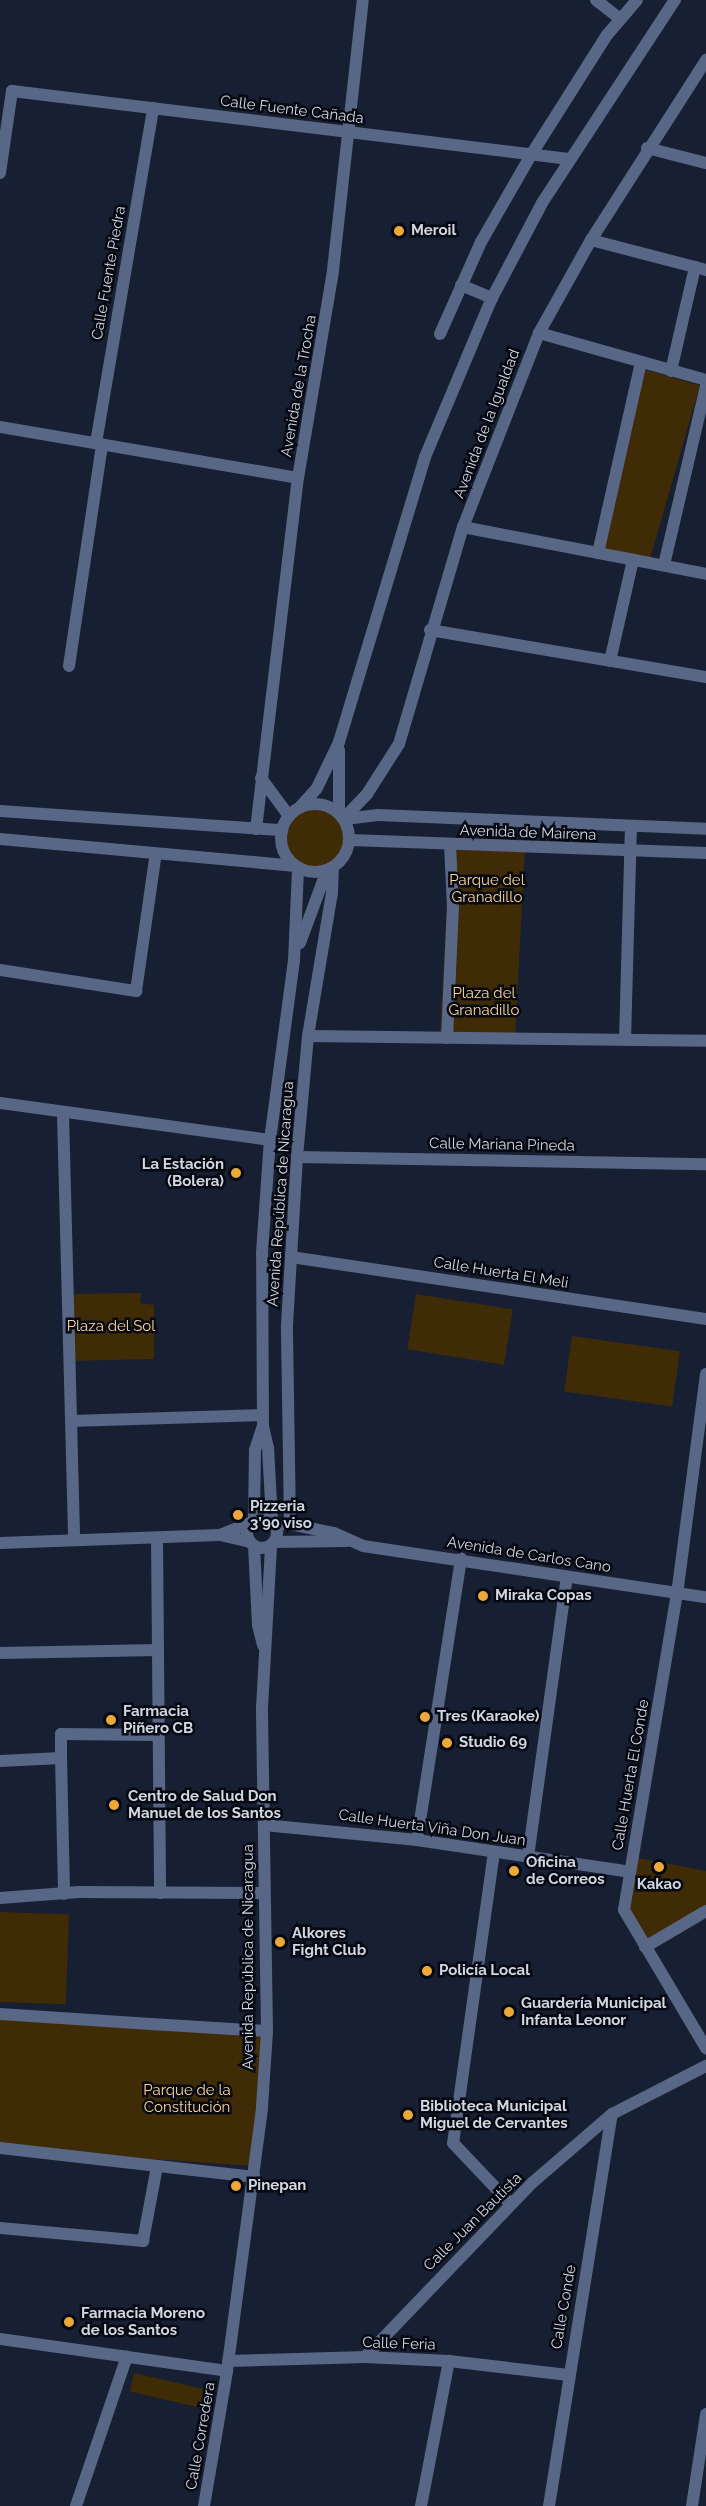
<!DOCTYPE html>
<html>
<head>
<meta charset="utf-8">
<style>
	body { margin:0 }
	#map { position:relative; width:706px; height:2506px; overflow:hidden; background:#171f32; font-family:Raleway,sans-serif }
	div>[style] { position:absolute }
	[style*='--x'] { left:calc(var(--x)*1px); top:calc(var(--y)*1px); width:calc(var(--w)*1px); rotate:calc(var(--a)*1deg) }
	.green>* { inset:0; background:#402b07; transform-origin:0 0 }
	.round { border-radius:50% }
	.pedestrian>* { height:12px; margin:-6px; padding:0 6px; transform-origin:6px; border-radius:6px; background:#586786 }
	.minor>* { height:12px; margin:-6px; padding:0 6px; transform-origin:6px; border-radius:6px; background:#586786 }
	.tertiary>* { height:12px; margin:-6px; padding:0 6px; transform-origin:6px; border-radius:6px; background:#586786 }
	.tertiary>.ring { margin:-6px; padding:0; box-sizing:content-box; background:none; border:12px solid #586786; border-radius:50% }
	.dots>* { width:16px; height:16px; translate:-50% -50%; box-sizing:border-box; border:3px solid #060911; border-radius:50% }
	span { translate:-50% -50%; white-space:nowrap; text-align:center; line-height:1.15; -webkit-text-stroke:5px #060911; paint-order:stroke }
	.street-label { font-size:15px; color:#d0d7e3 }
	.poi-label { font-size:15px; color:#d0d7e3; font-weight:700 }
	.left { translate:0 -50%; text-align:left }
	.right { translate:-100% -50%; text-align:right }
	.park-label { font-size:15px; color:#fdd498 }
</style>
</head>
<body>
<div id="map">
	<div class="green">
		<i style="left:646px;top:370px;width:56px;height:183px;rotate:16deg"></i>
		<i class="round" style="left:287px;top:809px;width:58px;height:58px"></i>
		<i style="left:450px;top:845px;width:75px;height:193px;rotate:3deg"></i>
		<i style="clip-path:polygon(141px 1293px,140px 1303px,154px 1305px,154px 1359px,70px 1361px,68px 1294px)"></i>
		<i style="left:416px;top:1294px;width:98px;height:56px;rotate:9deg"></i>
		<i style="left:572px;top:1336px;width:109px;height:56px;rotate:8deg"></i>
		<i style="clip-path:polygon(633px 1857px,706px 1871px,706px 1911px,645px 1947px,624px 1910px)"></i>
		<i style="left:0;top:1912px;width:69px;height:90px;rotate:2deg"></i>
		<i style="left:0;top:2014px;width:265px;height:134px;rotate:4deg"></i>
		<i style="left:134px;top:2373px;width:78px;height:19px;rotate:13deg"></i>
	</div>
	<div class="pedestrian">
		<i style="--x:647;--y:148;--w:61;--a:14.3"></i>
		<i style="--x:539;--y:333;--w:173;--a:15.7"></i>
		<i style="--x:671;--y:371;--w:107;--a:-77"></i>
		<i style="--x:463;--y:527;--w:248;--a:10.9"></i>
		<i style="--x:598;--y:553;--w:196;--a:-77.3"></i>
		<i style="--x:664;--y:565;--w:184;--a:-76.8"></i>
		<i style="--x:610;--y:661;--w:104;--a:-77.2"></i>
		<i style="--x:63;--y:1114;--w:426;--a:88.5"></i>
		<i style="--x:71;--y:1421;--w:192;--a:-1.8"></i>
		<i style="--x:157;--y:1538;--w:355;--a:89.5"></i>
		<i style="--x:0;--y:1653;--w:158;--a:-1.1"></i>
		<i style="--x:61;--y:1758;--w:24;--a:-90"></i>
		<i style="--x:61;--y:1734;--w:97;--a:0.6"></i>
		<i style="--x:0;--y:2014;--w:151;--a:3.8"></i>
	</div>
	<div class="minor">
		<i style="--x:596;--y:0;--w:29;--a:38"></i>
		<i style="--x:0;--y:173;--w:83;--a:-81.7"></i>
		<i style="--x:12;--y:91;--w:561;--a:6.96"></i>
		<i style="--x:591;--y:240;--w:119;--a:14.6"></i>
		<i style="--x:461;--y:285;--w:34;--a:23"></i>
		<i style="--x:440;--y:334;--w:101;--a:-66"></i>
		<i style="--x:481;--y:242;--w:100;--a:-60.1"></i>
		<i style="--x:531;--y:155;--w:142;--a:-57.7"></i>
		<i style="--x:607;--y:35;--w:46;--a:-49.4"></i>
		<i style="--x:0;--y:427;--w:302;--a:9.7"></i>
		<i style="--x:96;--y:443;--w:340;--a:-80.3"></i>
		<i style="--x:430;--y:630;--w:280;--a:9.7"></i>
		<i style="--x:69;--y:666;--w:224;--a:-81.5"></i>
		<i style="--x:261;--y:778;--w:47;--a:53.6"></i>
		<i style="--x:0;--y:811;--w:283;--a:3.9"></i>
		<i style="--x:344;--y:818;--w:33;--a:-46"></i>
		<i style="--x:367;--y:794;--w:59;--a:-57.4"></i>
		<i style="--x:399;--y:744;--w:226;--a:-73.6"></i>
		<i style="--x:463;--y:527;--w:208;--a:-68.6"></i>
		<i style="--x:539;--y:333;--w:107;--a:-60.8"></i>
		<i style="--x:591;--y:240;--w:214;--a:-57.4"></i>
		<i style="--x:345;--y:819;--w:33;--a:-7"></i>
		<i style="--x:378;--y:815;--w:328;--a:2.4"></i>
		<i style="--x:256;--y:829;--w:354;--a:-83.2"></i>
		<i style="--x:298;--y:478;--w:211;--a:-80.4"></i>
		<i style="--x:333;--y:270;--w:272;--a:-83.7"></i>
		<i style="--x:0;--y:839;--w:297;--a:5.2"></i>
		<i style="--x:350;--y:840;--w:356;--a:2.1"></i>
		<i style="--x:0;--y:970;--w:138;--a:8.8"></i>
		<i style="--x:136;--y:991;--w:139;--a:-81.8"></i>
		<i style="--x:308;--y:1036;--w:398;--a:0.7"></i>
		<i style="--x:447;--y:1038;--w:130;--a:-87.4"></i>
		<i style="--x:453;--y:908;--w:63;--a:-92.7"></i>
		<i style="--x:625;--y:1040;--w:212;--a:-88.4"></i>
		<i style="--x:0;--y:1103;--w:273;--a:7.8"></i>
		<i style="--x:297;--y:1157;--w:409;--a:1"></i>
		<i style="--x:291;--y:1257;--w:420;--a:8.5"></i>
		<i style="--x:706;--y:1374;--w:221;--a:97.5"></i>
		<i style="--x:677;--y:1593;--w:321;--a:99.5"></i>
		<i style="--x:624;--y:1910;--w:161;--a:59.3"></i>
		<i style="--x:290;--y:1524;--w:199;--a:-90.9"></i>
		<i style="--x:287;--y:1325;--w:168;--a:-86.6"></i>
		<i style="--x:297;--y:1157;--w:121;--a:-84.8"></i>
		<i style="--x:308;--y:1036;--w:145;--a:-80.5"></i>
		<i style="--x:332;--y:893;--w:25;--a:-88"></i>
		<i style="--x:276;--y:1525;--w:14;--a:-4"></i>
		<i style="--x:290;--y:1524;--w:45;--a:11.6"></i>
		<i style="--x:334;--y:1533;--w:32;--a:24"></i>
		<i style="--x:363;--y:1546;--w:347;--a:8.5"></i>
		<i style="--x:220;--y:1535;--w:31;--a:13"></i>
		<i style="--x:274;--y:1542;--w:73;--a:-0.8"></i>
		<i style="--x:0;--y:1543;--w:220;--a:-2.1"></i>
		<i style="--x:220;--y:1535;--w:32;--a:-22"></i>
		<i style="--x:0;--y:1761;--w:61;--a:-2.8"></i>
		<i style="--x:61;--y:1758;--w:136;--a:88.7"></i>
		<i style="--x:264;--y:1825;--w:154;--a:5.6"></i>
		<i style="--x:417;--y:1840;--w:215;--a:8.5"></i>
		<i style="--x:417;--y:1840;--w:285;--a:-81.1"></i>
		<i style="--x:494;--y:1852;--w:294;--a:98"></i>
		<i style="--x:453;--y:2143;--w:81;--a:46.5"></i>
		<i style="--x:528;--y:1857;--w:283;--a:-82.1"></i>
		<i style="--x:0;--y:1898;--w:79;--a:-4.3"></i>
		<i style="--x:79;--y:1892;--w:185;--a:0.3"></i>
		<i style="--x:645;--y:1947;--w:71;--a:-30.5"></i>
		<i style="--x:151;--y:2024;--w:116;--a:3.5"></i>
		<i style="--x:0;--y:2148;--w:256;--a:6.5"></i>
		<i style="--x:0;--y:2228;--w:144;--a:5.2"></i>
		<i style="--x:143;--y:2241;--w:76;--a:-79.4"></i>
		<i style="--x:0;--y:2339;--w:229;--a:8"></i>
		<i style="--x:365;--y:2357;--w:241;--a:-46.2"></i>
		<i style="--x:532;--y:2183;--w:106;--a:-40.8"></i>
		<i style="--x:612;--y:2114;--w:106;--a:-27.1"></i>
		<i style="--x:228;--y:2361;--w:137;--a:-1.7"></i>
		<i style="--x:365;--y:2357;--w:84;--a:2.7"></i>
		<i style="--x:449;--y:2361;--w:120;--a:6.7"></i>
		<i style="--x:76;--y:2506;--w:158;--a:-71.2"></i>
		<i style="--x:421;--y:2506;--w:148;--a:-79.1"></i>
		<i style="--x:549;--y:2506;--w:397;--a:-80.9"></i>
		<i style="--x:692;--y:2506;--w:93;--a:-81.3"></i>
	</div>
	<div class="tertiary">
		<i class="ring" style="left:281px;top:804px;width:56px;height:56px"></i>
		<i style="--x:300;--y:807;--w:25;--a:-48"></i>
		<i style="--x:317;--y:788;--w:51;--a:-64.4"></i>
		<i style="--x:339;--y:742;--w:298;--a:-73.2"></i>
		<i style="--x:425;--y:457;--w:173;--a:-67.2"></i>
		<i style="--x:492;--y:298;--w:107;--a:-62.2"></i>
		<i style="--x:542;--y:203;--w:243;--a:-56.8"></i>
		<i style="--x:339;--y:812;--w:62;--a:-90"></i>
		<i style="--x:300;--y:943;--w:78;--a:-69.7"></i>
		<i class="ring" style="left:247px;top:1518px;width:18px;height:18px"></i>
		<i style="--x:254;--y:1520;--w:70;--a:-89.2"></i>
		<i style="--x:255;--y:1450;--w:23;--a:-72"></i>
		<i style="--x:272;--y:1521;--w:73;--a:-93.1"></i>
		<i style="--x:268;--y:1448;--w:22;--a:-103"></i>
		<i style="--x:263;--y:1427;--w:174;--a:-90.3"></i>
		<i style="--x:262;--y:1253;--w:113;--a:-86"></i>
		<i style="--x:270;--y:1140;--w:181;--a:-82.4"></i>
		<i style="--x:294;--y:961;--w:93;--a:-87.5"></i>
		<i style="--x:254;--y:1546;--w:79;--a:87.1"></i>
		<i style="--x:258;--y:1625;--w:21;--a:76"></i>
		<i style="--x:204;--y:2506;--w:137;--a:-80.3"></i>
		<i style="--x:227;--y:2371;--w:266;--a:-82.4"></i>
		<i style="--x:262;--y:2107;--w:76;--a:-86.2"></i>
		<i style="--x:267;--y:2031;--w:323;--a:-90.9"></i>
		<i style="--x:262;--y:1708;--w:163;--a:-86.8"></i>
	</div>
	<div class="dots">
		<i style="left:399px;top:231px;background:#eca93a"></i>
		<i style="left:236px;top:1173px;background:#eca93a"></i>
		<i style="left:238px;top:1515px;background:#eca93a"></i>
		<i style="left:483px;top:1596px;background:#eca93a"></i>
		<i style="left:425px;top:1717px;background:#eca93a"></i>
		<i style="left:111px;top:1720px;background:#eca93a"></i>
		<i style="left:447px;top:1743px;background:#eca93a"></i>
		<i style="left:114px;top:1805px;background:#eca93a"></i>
		<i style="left:659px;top:1867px;background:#eca93a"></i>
		<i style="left:514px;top:1871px;background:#eca93a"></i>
		<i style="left:280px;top:1942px;background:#eca93a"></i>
		<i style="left:427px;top:1971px;background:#eca93a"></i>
		<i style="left:509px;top:2012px;background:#eca93a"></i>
		<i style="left:408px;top:2115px;background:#eca93a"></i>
		<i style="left:236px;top:2186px;background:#eca93a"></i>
		<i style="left:69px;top:2322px;background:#eca93a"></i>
	</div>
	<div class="street-label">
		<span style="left:292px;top:110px;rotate:7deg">Calle Fuente Cañada</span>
		<span style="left:109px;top:273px;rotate:-80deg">Calle Fuente Piedra</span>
		<span style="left:299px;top:386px;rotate:-80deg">Avenida de la Trocha</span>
		<span style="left:487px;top:424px;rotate:-69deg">Avenida de la Igualdad</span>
		<span style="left:528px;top:833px;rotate:2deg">Avenida de Mairena</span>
		<span style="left:502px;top:1145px;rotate:1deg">Calle Mariana Pineda</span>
		<span style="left:281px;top:1194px;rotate:-86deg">Avenida República de Nicaragua</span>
		<span style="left:501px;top:1273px;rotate:9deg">Calle Huerta El Meli</span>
		<span style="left:529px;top:1555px;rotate:9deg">Avenida de Carlos Cano</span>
		<span style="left:631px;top:1775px;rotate:-80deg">Calle Huerta El Conde</span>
		<span style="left:432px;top:1828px;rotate:8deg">Calle Huerta Viña Don Juan</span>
		<span style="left:249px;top:1957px;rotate:-90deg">Avenida República de Nicaragua</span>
		<span style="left:473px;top:2222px;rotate:-45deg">Calle Juan Bautista</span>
		<span style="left:564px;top:2307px;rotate:-80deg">Calle Conde</span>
		<span style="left:399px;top:2344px;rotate:2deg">Calle Feria</span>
		<span style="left:201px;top:2436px;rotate:-80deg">Calle Corredera</span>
	</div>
	<div class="poi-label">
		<span class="left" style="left:411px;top:231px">Meroil</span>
		<span class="right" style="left:224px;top:1173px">La Estación<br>(Bolera)</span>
		<span class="left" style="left:250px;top:1515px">Pizzeria<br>3’90 viso</span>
		<span class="left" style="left:495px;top:1596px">Miraka Copas</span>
		<span class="left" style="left:123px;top:1720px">Farmacia<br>Piñero CB</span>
		<span class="left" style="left:437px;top:1717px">Tres (Karaoke)</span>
		<span class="left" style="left:459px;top:1743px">Studio 69</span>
		<span class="left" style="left:128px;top:1805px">Centro de Salud Don<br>Manuel de los Santos</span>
		<span class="left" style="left:526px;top:1871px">Oficina<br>de Correos</span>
		<span style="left:659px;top:1885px">Kakao</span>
		<span class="left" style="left:292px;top:1942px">Alkores<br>Fight Club</span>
		<span class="left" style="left:439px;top:1971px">Policía Local</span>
		<span class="left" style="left:521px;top:2012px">Guardería Municipal<br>Infanta Leonor</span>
		<span class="left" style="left:420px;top:2115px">Biblioteca Municipal<br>Miguel de Cervantes</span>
		<span class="left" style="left:248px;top:2186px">Pinepan</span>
		<span class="left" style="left:81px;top:2322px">Farmacia Moreno<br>de los Santos</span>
	</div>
	<div class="park-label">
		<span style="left:487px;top:889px">Parque del<br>Granadillo</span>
		<span style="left:484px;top:1002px">Plaza del<br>Granadillo</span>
		<span style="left:111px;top:1327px">Plaza del Sol</span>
		<span style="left:187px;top:2099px">Parque de la<br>Constitución</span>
	</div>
</div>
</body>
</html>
